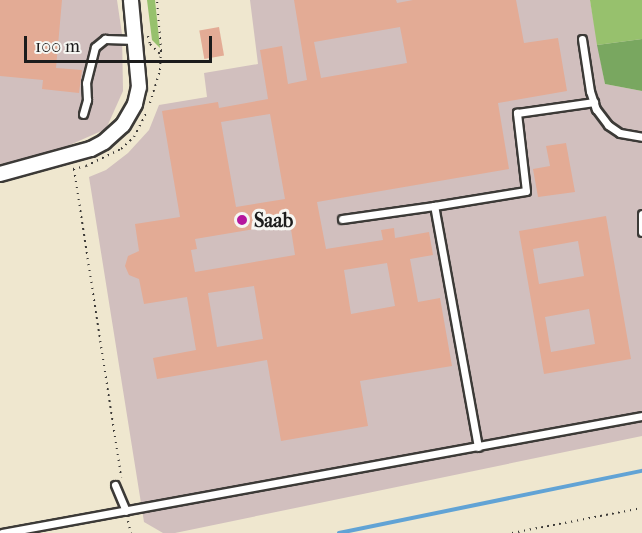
<!DOCTYPE html>
<html>
<head>
<meta charset="utf-8">
<style>
	body { margin:0 }
	#map { position:relative; width:642px; height:533px; overflow:hidden; background:#efe7cf; font-family:"IM FELL French Canon",serif }
	div>[style] { position:absolute }
	[style*='--x'] { left:calc(var(--x)*1px); top:calc(var(--y)*1px); width:calc(var(--w)*1px); rotate:calc(var(--a)*1deg) }
	.industrial>* { inset:0; background:#d1bfbe }
	.green>* { inset:0; background:#97c16d }
	.forest>* { inset:0; background:#79a760 }
	.stream>* { height:4px; margin:-2px; padding:0 2px; transform-origin:2px; border-radius:2px; background:#61a3d5 }
	.building>* { inset:0; background:#e3ab95; transform-origin:0 0 }
	.path>* { height:2px; margin-top:-1px; transform-origin:0; background:repeating-linear-gradient(90deg,#3c3a37 0 1.5px,transparent 0 6px) }
	.roads { filter:drop-shadow(2px 0 #3c3a37) drop-shadow(-2px 0 #3c3a37) drop-shadow(0 2px #3c3a37) drop-shadow(0 -2px #3c3a37) }
	.service>* { height:7px; margin:-3.5px; padding:0 3.5px; transform-origin:3.5px; border-radius:3.5px; background:#fff }
	.minor>* { height:14px; margin:-7px; padding:0 7px; transform-origin:7px; border-radius:7px; background:#fff }
	.dots>* { width:16px; height:16px; translate:-50% -50%; box-sizing:border-box; border:3px solid #f6f6f2; border-radius:50% }
	span { translate:-50% -50%; white-space:nowrap; text-align:center; line-height:1.15; -webkit-text-stroke:6px #f6f6f2; paint-order:stroke }
	.poi-label { font-size:20px; color:#1c1c1c; font-weight:700 }
	.left { translate:0 -50%; text-align:left }
	.scale { position:absolute; left:24px; top:36px; width:188px; height:27px; box-sizing:border-box; border:3px solid #1c1c1c; border-top:0; padding-left:8px; font-size:18px; line-height:21px; white-space:nowrap; color:#1c1c1c; -webkit-text-stroke:4px #f6f6f2; paint-order:stroke }
</style>
</head>
<body>
<div id="map">
	<div class="industrial">
		<i style="clip-path:polygon(0 0,117px 0,122px 34px,123px 91px,106px 129px,47px 155px,0 164px)"></i>
		<i style="clip-path:polygon(250px 0,590px 0,605px 84px,642px 91px,642px 436px,175px 533px,163px 533px,144px 522px,89px 177px,106px 170px,128px 153px,149px 130px,159px 105px,207px 97px,204px 73px,258px 64px)"></i>
	</div>
	<div class="green">
		<i style="clip-path:polygon(147px 0,155px 0,160px 48px,152px 40px)"></i>
		<i style="clip-path:polygon(590px 0,642px 0,642px 39px,597px 45px)"></i>
	</div>
	<div class="forest">
		<i style="clip-path:polygon(642px 39px,642px 91px,605px 84px,597px 45px)"></i>
	</div>
	<div class="stream">
		<i style="--x:339;--y:533;--w:309;--a:-11.6"></i>
	</div>
	<div class="building">
		<i style="clip-path:polygon(0 0,62px 0,56px 68px,82px 70px,79px 93px,42px 89px,43px 80px,0 76px)"></i>
		<i style="clip-path:polygon(evenodd,294px 0,396px 0,397px 3px,413px 0,516px 0,524px 43px,558px 38px,567px 91px,498px 103px,509px 169px,317px 202px,326px 249px,383px 240px,381px 230px,394px 228px,395px 238px,429px 232px,433px 255px,410px 259px,418px 302px,440px 298px,452px 366px,360px 381px,368px 426px,281px 441px,267px 360px,157px 379px,153px 358px,196px 350px,187px 297px,144px 304px,139px 279px,129px 275px,125px 266px,128px 256px,139px 251px,135px 224px,180px 217px,162px 111px,218px 102px,219px 108px,268px 99px,260px 50px,282px 46px,288px 84px,307px 80px,294px 0,400px 27px,407px 63px,321px 78px,314px 42px,400px 27px,294px 0,270px 114px,285px 199px,236px 207px,221px 122px,270px 114px,294px 0,290px 223px,295px 255px,195px 272px,191px 250px,197px 249px,195px 239px,290px 223px,294px 0,387px 263px,395px 306px,351px 314px,344px 270px,387px 263px,294px 0,254px 286px,263px 339px,217px 347px,208px 293px,254px 286px)"></i>
		<i style="left:219px;top:27px;width:29px;height:20px;rotate:80deg"></i>
		<i style="clip-path:polygon(566px 143px,575px 192px,538px 197px,533px 169px,550px 166px,546px 146px)"></i>
		<i style="clip-path:polygon(evenodd,606px 216px,631px 359px,544px 374px,519px 231px,606px 216px,578px 241px,584px 276px,539px 284px,533px 249px,578px 241px,606px 216px,589px 309px,595px 344px,551px 352px,545px 317px,589px 309px)"></i>
	</div>
	<div class="path">
		<i style="--x:148;--y:36;--w:8;--a:76"></i>
		<i style="--x:150;--y:44;--w:16;--a:45"></i>
		<i style="--x:150;--y:103;--w:34;--a:-73"></i>
		<i style="--x:160;--y:70;--w:19;--a:-87"></i>
		<i style="--x:161;--y:51;--w:51;--a:-94.5"></i>
		<i style="--x:73;--y:169;--w:13;--a:-13"></i>
		<i style="--x:86;--y:166;--w:39;--a:-26"></i>
		<i style="--x:121;--y:149;--w:18;--a:-43"></i>
		<i style="--x:134;--y:137;--w:29;--a:-63"></i>
		<i style="--x:74;--y:169;--w:312;--a:81.3"></i>
		<i style="--x:128;--y:521;--w:12;--a:76"></i>
		<i style="--x:512;--y:533;--w:132;--a:-10.9"></i>
	</div>
	<div class="roads">
		<div class="service">
			<i style="--x:582;--y:39;--w:53;--a:81.3"></i>
			<i style="--x:590;--y:91;--w:19;--a:72"></i>
			<i style="--x:596;--y:109;--w:20;--a:53"></i>
			<i style="--x:608;--y:125;--w:14;--a:34"></i>
			<i style="--x:620;--y:133;--w:22;--a:10"></i>
			<i style="--x:83;--y:114;--w:15;--a:-74"></i>
			<i style="--x:87;--y:100;--w:17;--a:-93"></i>
			<i style="--x:86;--y:83;--w:37;--a:-76"></i>
			<i style="--x:95;--y:47;--w:13;--a:-39"></i>
			<i style="--x:105;--y:39;--w:31;--a:2"></i>
			<i style="--x:642;--y:214;--w:18;--a:90"></i>
			<i style="--x:342;--y:219;--w:93;--a:-8"></i>
			<i style="--x:478;--y:447;--w:245;--a:-100.3"></i>
			<i style="--x:434;--y:206;--w:93;--a:-9.3"></i>
			<i style="--x:526;--y:191;--w:79;--a:-96.6"></i>
			<i style="--x:517;--y:113;--w:78;--a:-8.1"></i>
			<i style="--x:115;--y:485;--w:28;--a:67"></i>
			<i style="--x:2;--y:533;--w:651;--a:-10.36"></i>
		</div>
		<div class="minor">
			<i style="--x:0;--y:174;--w:94;--a:-15.4"></i>
			<i style="--x:91;--y:149;--w:15;--a:-28"></i>
			<i style="--x:104;--y:142;--w:25;--a:-42"></i>
			<i style="--x:123;--y:125;--w:24;--a:-60"></i>
			<i style="--x:135;--y:104;--w:17;--a:-77"></i>
			<i style="--x:139;--y:87;--w:87;--a:-95.3"></i>
		</div>
	</div>
	<div class="dots">
		<i style="left:242px;top:220px;background:#b5179e"></i>
	</div>
	<div class="poi-label">
		<span class="left" style="left:254px;top:220px">Saab</span>
	</div>
	<div class="scale">100 m</div>
</div>
</body>
</html>
